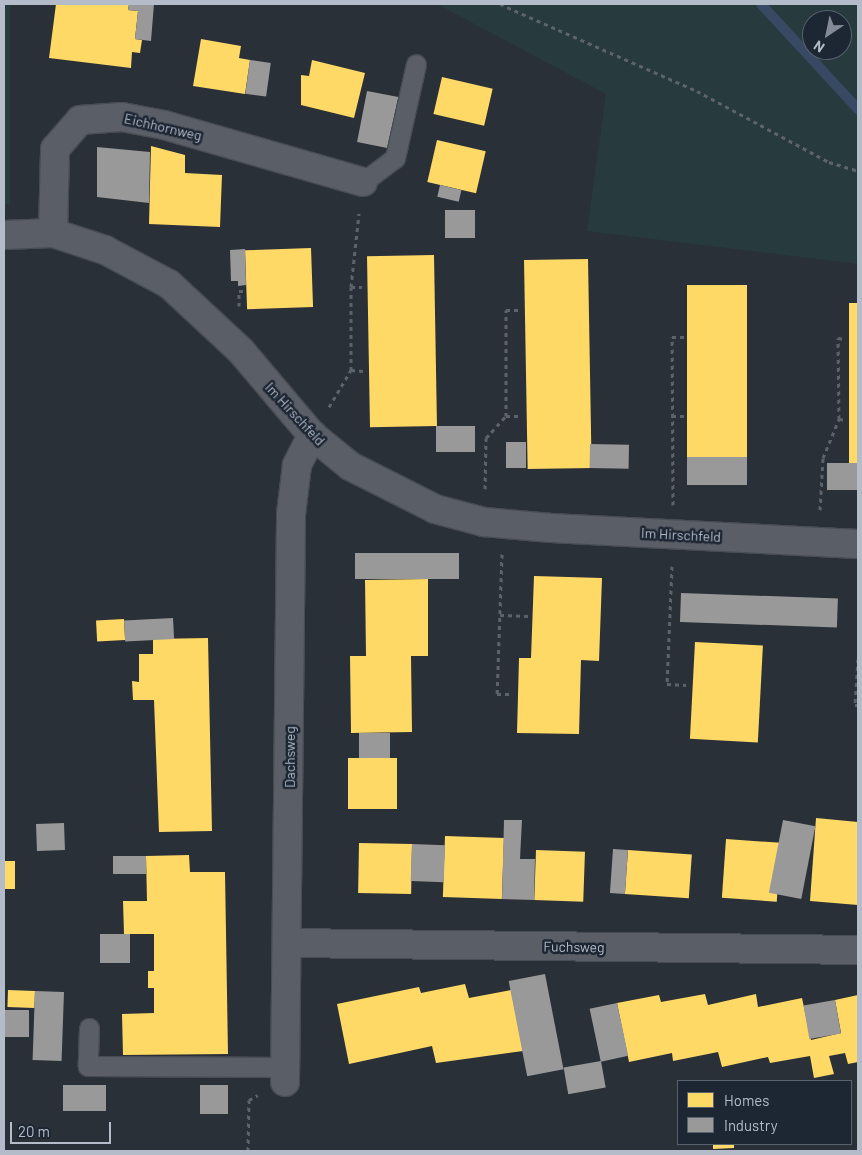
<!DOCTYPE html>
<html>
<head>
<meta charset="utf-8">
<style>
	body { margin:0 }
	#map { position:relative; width:862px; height:1155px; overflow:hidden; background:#2a3038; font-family:Barlow,sans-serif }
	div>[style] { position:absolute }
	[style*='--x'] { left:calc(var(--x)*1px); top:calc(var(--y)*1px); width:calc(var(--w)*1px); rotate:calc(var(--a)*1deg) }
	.green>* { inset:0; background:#273a3e; transform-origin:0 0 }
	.homes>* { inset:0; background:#ffd966; transform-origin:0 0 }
	.industry>* { inset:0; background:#999; transform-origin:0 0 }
	.stream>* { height:10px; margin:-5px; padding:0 5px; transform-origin:5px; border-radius:5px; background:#384963 }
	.path>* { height:3px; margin-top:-1.5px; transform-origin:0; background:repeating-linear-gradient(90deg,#5d636a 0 4px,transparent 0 8px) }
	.roads { filter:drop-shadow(1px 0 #484c53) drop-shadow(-1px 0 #484c53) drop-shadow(0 1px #484c53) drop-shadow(0 -1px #484c53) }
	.lane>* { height:19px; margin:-9.5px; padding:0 9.5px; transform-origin:9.5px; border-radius:9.5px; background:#5a5e66 }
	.street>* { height:28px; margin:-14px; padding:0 14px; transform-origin:14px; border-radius:14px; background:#5a5e66 }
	span { translate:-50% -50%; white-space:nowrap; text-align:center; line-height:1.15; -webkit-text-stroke:5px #1d2633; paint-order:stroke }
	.street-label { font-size:14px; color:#b4bcc9 }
	.frame { position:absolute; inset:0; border:5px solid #b4bcc9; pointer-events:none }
	.legend { position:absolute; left:677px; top:1080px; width:175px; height:65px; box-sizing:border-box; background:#1d2633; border:1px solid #59626f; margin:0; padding:6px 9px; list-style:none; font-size:15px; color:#b4bcc9 }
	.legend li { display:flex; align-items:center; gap:10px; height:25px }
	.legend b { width:25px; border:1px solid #59626f }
	.north { position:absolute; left:802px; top:10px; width:50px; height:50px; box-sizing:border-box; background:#1d2633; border:1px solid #59626f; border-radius:50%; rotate:214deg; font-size:14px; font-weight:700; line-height:20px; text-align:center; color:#b4bcc9 }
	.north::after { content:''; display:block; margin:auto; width:18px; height:22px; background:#848b96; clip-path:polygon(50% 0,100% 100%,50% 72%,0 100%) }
	.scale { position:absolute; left:10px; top:1122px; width:101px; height:22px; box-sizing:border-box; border:2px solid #b4bcc9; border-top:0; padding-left:6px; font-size:15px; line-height:18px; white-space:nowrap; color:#b4bcc9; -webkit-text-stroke:4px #1d2633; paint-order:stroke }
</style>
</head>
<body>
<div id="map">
	<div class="green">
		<i style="left:4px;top:4px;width:6px;height:200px"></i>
		<i style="clip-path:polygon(evenodd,437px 4px,858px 4px,858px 264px,587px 231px,606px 94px,437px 4px,812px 20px,842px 20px,842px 50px,812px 50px,812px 20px)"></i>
	</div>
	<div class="homes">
		<i style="clip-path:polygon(56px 4px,129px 4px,128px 10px,138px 11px,135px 39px,142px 40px,140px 53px,132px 52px,131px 68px,49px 58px)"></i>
		<i style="clip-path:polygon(201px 39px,241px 46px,239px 58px,250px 60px,245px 94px,193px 86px)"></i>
		<i style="clip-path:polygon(312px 60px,365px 73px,354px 118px,301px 105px,301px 75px,309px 76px)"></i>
		<i style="left:442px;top:77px;width:52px;height:38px;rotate:13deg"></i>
		<i style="left:437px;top:140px;width:50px;height:43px;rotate:13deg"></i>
		<i style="clip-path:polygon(151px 146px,185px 155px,185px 173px,222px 175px,220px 227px,149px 224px)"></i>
		<i style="left:311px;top:248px;width:59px;height:66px;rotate:88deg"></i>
		<i style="left:434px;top:255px;width:171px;height:67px;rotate:89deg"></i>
		<i style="left:588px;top:259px;width:209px;height:64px;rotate:89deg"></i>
		<i style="left:687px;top:285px;width:60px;height:172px"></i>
		<i style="left:849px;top:303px;width:9px;height:160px"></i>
		<i style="clip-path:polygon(534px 576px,602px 578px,599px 661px,581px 660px,579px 734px,517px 733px,519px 658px,531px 658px)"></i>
		<i style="clip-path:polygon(428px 579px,428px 656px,411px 656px,412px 732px,351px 733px,350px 656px,366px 656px,365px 580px)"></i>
		<i style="left:124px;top:619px;width:21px;height:28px;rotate:87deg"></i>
		<i style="clip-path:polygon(208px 638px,212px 831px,159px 832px,154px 700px,133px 700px,132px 681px,139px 682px,139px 654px,153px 654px,153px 639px)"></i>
		<i style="left:695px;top:642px;width:68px;height:97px;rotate:3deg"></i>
		<i style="left:348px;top:758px;width:49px;height:51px"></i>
		<i style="clip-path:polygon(816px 818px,858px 822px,858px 905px,810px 901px)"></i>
		<i style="left:445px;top:836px;width:59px;height:61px;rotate:2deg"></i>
		<i style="left:726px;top:839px;width:55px;height:59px;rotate:4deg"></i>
		<i style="left:359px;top:843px;width:53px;height:50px;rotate:1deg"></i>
		<i style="left:536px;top:850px;width:49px;height:50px;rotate:2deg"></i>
		<i style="left:628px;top:850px;width:64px;height:44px;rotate:4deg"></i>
		<i style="clip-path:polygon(189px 855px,190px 872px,225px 872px,228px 1054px,123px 1055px,122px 1014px,154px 1013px,154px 988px,148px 988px,148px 971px,154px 971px,154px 934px,124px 934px,123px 901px,147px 901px,146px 856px)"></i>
		<i style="left:4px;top:861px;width:11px;height:28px"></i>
		<i style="clip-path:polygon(465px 984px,469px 998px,511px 990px,523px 1051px,436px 1063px,432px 1046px,349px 1064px,337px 1004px,419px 987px,421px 993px)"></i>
		<i style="left:8px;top:990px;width:27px;height:17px;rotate:2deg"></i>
		<i style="clip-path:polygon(705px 994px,708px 1005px,756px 994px,758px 1007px,802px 998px,811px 1040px,841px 1033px,835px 1000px,858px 995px,858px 1062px,848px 1064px,845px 1053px,829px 1056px,834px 1074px,814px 1078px,810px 1056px,770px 1063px,768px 1057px,722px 1067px,718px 1052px,673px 1061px,672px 1053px,629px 1062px,617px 1003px,659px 995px,661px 1002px)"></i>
		<i style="clip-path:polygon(713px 1144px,734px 1144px,734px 1148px,713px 1149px)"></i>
	</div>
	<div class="industry">
		<i style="clip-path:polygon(129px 4px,154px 4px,151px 41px,135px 39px,138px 11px,128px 10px)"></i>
		<i style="left:250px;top:60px;width:21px;height:34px;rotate:8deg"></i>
		<i style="left:367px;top:91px;width:32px;height:52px;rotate:11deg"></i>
		<i style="clip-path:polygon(97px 147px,150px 152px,149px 203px,97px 197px)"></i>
		<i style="left:440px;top:185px;width:22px;height:12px;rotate:13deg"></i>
		<i style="left:445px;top:210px;width:30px;height:28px"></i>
		<i style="clip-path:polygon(245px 249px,246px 285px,238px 286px,238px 281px,231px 281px,230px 250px)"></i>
		<i style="left:436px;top:426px;width:39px;height:26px"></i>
		<i style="left:506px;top:442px;width:20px;height:26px"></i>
		<i style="left:590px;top:444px;width:39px;height:24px;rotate:1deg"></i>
		<i style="left:687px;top:457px;width:60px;height:28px"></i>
		<i style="left:827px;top:463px;width:31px;height:27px"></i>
		<i style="left:459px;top:553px;width:26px;height:104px;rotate:90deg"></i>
		<i style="left:681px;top:593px;width:157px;height:29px;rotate:2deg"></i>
		<i style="left:173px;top:618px;width:21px;height:49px;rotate:87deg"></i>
		<i style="left:359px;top:733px;width:31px;height:25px"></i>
		<i style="clip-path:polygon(504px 820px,522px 820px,520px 859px,535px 859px,534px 900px,502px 899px)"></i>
		<i style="left:783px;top:820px;width:33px;height:74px;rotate:11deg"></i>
		<i style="left:64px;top:823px;width:27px;height:28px;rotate:88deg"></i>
		<i style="left:412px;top:844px;width:33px;height:37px;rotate:2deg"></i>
		<i style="left:613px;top:849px;width:15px;height:44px;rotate:4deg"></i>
		<i style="left:146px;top:856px;width:18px;height:33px;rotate:90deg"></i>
		<i style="left:130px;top:934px;width:29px;height:30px;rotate:90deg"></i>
		<i style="left:545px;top:974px;width:97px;height:37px;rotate:79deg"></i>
		<i style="left:35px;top:991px;width:29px;height:69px;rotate:2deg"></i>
		<i style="left:835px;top:1000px;width:34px;height:32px;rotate:80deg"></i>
		<i style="left:617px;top:1003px;width:54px;height:28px;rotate:78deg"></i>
		<i style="left:4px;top:1010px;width:25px;height:27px"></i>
		<i style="left:601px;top:1061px;width:27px;height:38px;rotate:80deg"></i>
		<i style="left:63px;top:1085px;width:43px;height:26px"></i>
		<i style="left:200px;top:1085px;width:28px;height:29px"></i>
	</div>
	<div class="stream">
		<i style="--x:761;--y:4;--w:143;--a:47.3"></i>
	</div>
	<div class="path">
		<i style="--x:500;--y:4;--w:215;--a:23.8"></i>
		<i style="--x:697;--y:91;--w:150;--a:28.3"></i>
		<i style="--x:829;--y:162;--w:30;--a:17"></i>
		<i style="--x:351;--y:287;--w:74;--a:-83.8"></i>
		<i style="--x:239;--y:306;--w:15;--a:-90"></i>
		<i style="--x:239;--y:291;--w:4;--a:0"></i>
		<i style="--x:351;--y:370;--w:12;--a:5"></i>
		<i style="--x:329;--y:407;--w:43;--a:-59.3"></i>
		<i style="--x:351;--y:370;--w:83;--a:-90"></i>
		<i style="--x:351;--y:287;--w:11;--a:0"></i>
		<i style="--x:506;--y:416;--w:15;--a:0"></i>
		<i style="--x:672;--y:416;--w:12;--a:0"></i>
		<i style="--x:839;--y:419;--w:8;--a:7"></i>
		<i style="--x:485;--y:489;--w:51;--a:-88.9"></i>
		<i style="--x:486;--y:438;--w:30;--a:-48"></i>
		<i style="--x:506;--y:416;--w:106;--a:-90"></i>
		<i style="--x:506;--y:310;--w:13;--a:0"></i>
		<i style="--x:673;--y:505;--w:168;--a:-90.3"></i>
		<i style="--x:672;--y:337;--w:12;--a:0"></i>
		<i style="--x:820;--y:510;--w:52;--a:-86.7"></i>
		<i style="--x:823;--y:458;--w:42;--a:-67.7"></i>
		<i style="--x:839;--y:419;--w:81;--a:-90.7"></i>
		<i style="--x:838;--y:338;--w:7;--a:8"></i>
		<i style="--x:502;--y:554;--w:140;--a:92"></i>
		<i style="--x:497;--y:694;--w:15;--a:0"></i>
		<i style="--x:672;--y:566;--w:118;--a:92.4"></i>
		<i style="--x:667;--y:684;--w:19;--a:3"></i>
		<i style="--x:500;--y:615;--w:28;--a:2"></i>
		<i style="--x:858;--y:659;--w:46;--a:93.7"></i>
		<i style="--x:855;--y:705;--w:3;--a:0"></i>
		<i style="--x:248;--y:1151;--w:51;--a:-88.9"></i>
		<i style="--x:249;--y:1100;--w:10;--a:-29"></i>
	</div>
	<div class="roads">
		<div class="lane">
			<i style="--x:363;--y:182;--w:40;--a:-37"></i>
			<i style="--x:395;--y:158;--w:96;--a:-77.4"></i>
			<i style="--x:89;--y:1028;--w:38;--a:92"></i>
			<i style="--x:88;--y:1066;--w:198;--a:0.3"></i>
		</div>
		<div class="street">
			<i style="--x:53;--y:233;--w:84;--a:-88.6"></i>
			<i style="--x:55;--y:149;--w:38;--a:-49"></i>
			<i style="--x:80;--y:120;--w:42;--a:-4.1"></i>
			<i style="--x:122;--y:117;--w:43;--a:10.8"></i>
			<i style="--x:164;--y:125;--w:207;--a:16"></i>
			<i style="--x:4;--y:235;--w:49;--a:-2.3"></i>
			<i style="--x:53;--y:233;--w:55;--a:18.1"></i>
			<i style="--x:105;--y:250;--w:72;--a:28"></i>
			<i style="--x:169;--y:284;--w:98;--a:42.9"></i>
			<i style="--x:241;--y:351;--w:110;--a:49.8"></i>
			<i style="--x:312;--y:435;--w:49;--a:39.2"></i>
			<i style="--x:350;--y:466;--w:95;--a:26.8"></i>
			<i style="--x:435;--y:509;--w:51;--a:14.9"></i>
			<i style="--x:484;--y:522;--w:67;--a:5.1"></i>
			<i style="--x:551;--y:528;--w:307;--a:3"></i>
			<i style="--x:289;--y:943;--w:569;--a:0.7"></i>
			<i style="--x:285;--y:1082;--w:568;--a:-89.39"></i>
			<i style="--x:291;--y:514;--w:49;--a:-83"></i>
			<i style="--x:297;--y:465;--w:34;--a:-63"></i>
		</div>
	</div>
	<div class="street-label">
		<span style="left:163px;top:127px;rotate:13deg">Eichhornweg</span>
		<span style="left:295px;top:414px;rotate:47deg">Im Hirschfeld</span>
		<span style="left:681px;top:535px;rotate:3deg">Im Hirschfeld</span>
		<span style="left:290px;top:757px;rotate:-90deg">Dachsweg</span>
		<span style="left:574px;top:947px;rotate:1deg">Fuchsweg</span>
	</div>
	<div class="frame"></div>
	<ul class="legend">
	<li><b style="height:14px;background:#ffd966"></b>Homes</li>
	<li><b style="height:14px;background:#999"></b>Industry</li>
	</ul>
	<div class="north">N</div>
	<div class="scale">20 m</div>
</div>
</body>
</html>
